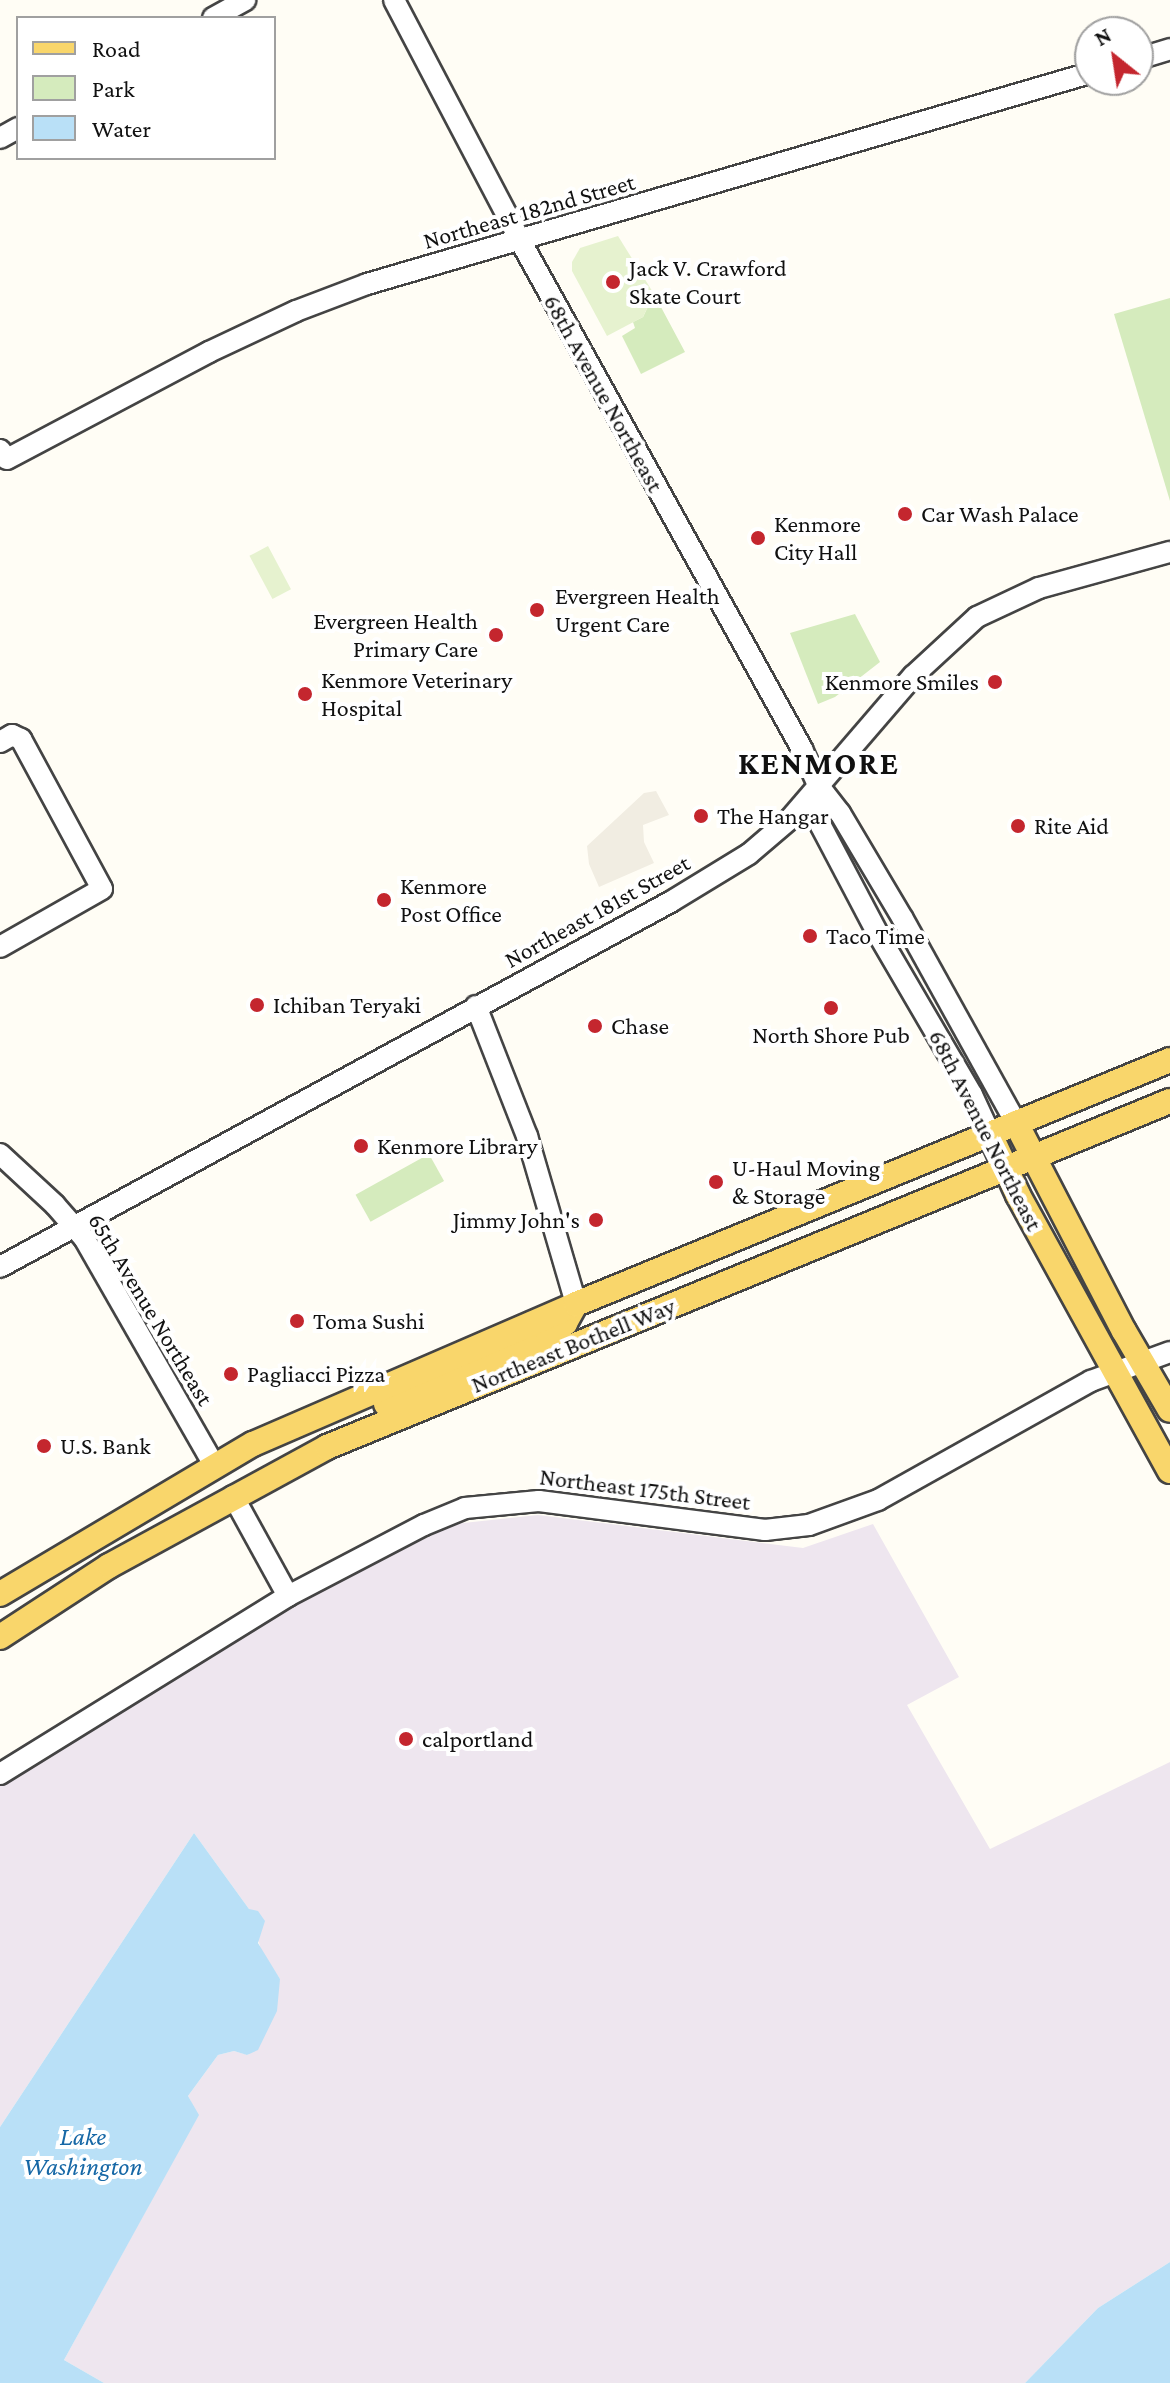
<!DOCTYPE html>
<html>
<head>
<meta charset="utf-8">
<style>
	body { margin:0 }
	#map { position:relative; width:1170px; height:2383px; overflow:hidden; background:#fffdf5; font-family:"Crimson Pro",serif }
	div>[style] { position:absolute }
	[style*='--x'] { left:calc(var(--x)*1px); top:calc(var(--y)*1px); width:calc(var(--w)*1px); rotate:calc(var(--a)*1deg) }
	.industrial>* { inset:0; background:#eee6ef }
	.green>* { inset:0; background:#d5ebbd; transform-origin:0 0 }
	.pitch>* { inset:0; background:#e6f2cf; transform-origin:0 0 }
	.plaza>* { inset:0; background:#f1ede2 }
	.water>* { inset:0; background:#b9e0f7 }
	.roads { filter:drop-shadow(2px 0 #444) drop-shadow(-2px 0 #444) drop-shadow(0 2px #444) drop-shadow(0 -2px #444) }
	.minor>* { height:20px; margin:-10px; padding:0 10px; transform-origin:10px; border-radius:10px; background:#fff }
	.major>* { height:24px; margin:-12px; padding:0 12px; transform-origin:12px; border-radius:12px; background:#f9d66b }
	.dots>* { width:22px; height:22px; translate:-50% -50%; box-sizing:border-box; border:4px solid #fff; border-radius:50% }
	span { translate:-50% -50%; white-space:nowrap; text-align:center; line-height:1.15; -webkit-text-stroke:8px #fff; paint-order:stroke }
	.street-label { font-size:24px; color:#111 }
	.poi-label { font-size:24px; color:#111 }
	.left { translate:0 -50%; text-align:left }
	.right { translate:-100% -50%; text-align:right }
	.water-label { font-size:26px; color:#1768a6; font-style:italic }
	.district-label { font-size:32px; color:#111; font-weight:700; letter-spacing:2px }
	.legend { position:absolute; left:16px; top:16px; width:260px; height:144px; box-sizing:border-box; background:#fff; border:2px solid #a0a0a0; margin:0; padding:10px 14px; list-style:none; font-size:24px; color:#111 }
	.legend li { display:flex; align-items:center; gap:16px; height:40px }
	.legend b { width:40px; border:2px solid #a0a0a0 }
	.north { position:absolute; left:1074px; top:16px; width:80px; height:80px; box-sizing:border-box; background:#fff; border:2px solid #a0a0a0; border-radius:50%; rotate:330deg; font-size:22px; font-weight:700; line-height:32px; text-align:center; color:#111 }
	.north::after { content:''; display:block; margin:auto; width:28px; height:36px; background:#c4262e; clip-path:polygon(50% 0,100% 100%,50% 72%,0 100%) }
</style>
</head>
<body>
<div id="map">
	<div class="industrial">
		<i style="clip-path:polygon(538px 1515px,803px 1548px,873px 1524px,959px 1677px,907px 1705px,990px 1849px,1170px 1762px,1170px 2262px,1098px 2308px,1025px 2383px,104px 2383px,64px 2360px,198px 2115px,188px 2096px,218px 2055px,234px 2051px,248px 2055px,280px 1979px,262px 1953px,249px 1909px,194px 1833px,0 2127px,0 1784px,297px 1603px,454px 1524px)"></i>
	</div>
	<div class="green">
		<i style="clip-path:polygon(654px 294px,685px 352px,641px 374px,622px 336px,635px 328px,633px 322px,643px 317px)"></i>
		<i style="clip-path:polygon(1170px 298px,1170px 501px,1114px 314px)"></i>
		<i style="clip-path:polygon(855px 614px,880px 662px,835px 697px,818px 704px,790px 633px)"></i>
		<i style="left:429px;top:1154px;width:31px;height:84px;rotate:61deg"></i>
	</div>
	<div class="pitch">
		<i style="clip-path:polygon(618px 236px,654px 294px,643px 317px,607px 336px,572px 271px,572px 262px,580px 248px)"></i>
		<i style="left:268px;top:546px;width:49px;height:21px;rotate:62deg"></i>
	</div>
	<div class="plaza">
		<i style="clip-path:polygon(656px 791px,669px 815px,643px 825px,644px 842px,654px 863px,599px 887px,589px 864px,587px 846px,644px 793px)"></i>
	</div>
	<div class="water">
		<i style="clip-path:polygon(194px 1833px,249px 1909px,258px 1911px,265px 1921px,258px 1943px,280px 1979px,277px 2011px,258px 2050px,247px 2055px,234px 2051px,218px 2055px,188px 2096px,199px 2115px,64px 2360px,104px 2383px,0 2383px,0 2127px)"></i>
		<i style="clip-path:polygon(1170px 2262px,1170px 2383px,1025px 2383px,1098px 2308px)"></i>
	</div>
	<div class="roads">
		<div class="minor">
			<i style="--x:394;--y:0;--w:273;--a:62.3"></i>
			<i style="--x:521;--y:242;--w:580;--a:61"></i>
			<i style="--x:802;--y:749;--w:39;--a:66"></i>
			<i style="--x:818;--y:785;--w:36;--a:52"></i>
			<i style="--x:840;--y:813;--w:123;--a:59.3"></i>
			<i style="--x:903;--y:919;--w:233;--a:61"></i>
			<i style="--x:213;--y:18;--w:37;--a:-29"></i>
			<i style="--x:1138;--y:59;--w:34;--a:-17"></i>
			<i style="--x:0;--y:138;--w:21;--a:-29"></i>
			<i style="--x:0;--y:450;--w:11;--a:52"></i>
			<i style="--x:7;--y:459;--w:229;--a:-27.9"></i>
			<i style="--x:209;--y:352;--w:96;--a:-25.2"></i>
			<i style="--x:296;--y:311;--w:76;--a:-20.8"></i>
			<i style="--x:367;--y:284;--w:753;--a:-16.27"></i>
			<i style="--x:0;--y:742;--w:14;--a:-30"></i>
			<i style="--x:12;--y:735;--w:10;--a:24"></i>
			<i style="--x:21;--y:739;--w:170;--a:61.6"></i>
			<i style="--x:102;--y:889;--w:117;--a:150.4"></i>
			<i style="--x:818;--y:785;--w:41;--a:85.8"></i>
			<i style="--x:821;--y:826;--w:122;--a:62.2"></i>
			<i style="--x:878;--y:934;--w:186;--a:59.7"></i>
			<i style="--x:972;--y:1095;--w:43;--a:65.2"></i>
			<i style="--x:476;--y:1006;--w:140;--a:68.6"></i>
			<i style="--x:527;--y:1136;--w:175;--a:73.7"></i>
			<i style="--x:0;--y:1154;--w:75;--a:42.8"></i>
			<i style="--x:55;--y:1205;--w:44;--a:48.7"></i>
			<i style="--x:84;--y:1238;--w:262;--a:60.2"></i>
			<i style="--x:0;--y:1267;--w:765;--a:-28.57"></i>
			<i style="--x:672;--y:901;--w:90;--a:-31.4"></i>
			<i style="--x:749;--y:854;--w:54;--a:-40.5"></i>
			<i style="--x:790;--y:819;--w:189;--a:-49.3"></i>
			<i style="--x:913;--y:676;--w:87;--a:-42.7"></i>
			<i style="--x:977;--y:617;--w:68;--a:-25.1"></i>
			<i style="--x:1039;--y:588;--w:136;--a:-15.4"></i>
			<i style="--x:233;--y:1496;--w:114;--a:61.2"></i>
			<i style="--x:0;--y:1774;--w:339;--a:-31.7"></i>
			<i style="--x:288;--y:1596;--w:153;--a:-27.6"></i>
			<i style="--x:424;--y:1525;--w:44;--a:-22.5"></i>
			<i style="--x:465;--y:1508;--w:74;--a:-5.4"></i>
			<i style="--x:539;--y:1501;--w:228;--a:7.3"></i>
			<i style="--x:765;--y:1530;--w:44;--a:-6.5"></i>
			<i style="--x:809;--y:1525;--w:73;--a:-19.9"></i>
			<i style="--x:878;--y:1500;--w:244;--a:-29.2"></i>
			<i style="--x:1091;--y:1381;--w:84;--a:-20.2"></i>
		</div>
		<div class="major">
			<i style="--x:1016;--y:1123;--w:234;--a:62.6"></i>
			<i style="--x:1124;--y:1331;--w:91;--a:59.8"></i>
			<i style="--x:990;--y:1134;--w:67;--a:65.3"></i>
			<i style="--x:1018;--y:1195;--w:315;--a:61.2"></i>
			<i style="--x:386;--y:1404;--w:175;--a:-22.5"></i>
			<i style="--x:548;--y:1337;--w:22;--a:-39"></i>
			<i style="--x:565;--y:1323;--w:18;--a:-61"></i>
			<i style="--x:0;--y:1594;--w:294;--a:-30.7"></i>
			<i style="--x:253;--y:1444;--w:352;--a:-23.4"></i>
			<i style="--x:576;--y:1304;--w:642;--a:-22.33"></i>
			<i style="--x:0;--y:1637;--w:130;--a:-33.1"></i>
			<i style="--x:109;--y:1566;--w:248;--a:-28.6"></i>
			<i style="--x:327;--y:1447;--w:911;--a:-22.32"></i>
		</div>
	</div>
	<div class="dots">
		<i style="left:613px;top:282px;background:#c4262e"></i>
		<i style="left:905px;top:514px;background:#c4262e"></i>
		<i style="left:758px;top:538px;background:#c4262e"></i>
		<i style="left:537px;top:610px;background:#c4262e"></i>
		<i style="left:496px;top:635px;background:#c4262e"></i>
		<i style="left:995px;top:682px;background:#c4262e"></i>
		<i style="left:305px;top:694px;background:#c4262e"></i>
		<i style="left:701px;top:816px;background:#c4262e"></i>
		<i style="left:1018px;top:826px;background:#c4262e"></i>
		<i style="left:384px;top:900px;background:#c4262e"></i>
		<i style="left:810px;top:936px;background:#c4262e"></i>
		<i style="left:257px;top:1005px;background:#c4262e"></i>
		<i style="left:831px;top:1008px;background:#c4262e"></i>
		<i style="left:595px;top:1026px;background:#c4262e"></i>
		<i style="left:361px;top:1146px;background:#c4262e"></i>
		<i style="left:716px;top:1182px;background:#c4262e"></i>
		<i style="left:596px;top:1220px;background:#c4262e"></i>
		<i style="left:297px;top:1321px;background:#c4262e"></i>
		<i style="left:231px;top:1374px;background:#c4262e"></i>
		<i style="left:44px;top:1446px;background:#c4262e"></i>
		<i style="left:406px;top:1739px;background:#c4262e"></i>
	</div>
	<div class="street-label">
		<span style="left:529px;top:211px;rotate:-16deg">Northeast 182nd Street</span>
		<span style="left:604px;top:393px;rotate:61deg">68th Avenue Northeast</span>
		<span style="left:597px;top:911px;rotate:-29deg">Northeast 181st Street</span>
		<span style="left:986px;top:1130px;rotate:63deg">68th Avenue Northeast</span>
		<span style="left:151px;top:1309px;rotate:59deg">65th Avenue Northeast</span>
		<span style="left:573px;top:1345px;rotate:-22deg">Northeast Bothell Way</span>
		<span style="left:645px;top:1489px;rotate:7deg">Northeast 175th Street</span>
	</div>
	<div class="poi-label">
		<span class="left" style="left:629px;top:282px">Jack V. Crawford<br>Skate Court</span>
		<span class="left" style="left:921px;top:514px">Car Wash Palace</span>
		<span class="left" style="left:774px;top:538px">Kenmore<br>City Hall</span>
		<span class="left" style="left:555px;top:610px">Evergreen Health<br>Urgent Care</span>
		<span class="right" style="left:478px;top:635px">Evergreen Health<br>Primary Care</span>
		<span class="left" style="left:321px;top:694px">Kenmore Veterinary<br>Hospital</span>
		<span class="right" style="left:979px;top:682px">Kenmore Smiles</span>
		<span class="left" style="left:717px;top:816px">The Hangar</span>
		<span class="left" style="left:1034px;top:826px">Rite Aid</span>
		<span class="left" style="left:400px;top:900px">Kenmore<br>Post Office</span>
		<span class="left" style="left:826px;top:936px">Taco Time</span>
		<span class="left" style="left:273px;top:1005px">Ichiban Teryaki</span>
		<span class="left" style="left:611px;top:1026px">Chase</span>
		<span style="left:831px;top:1035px">North Shore Pub</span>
		<span class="left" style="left:377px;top:1146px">Kenmore Library</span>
		<span class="left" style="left:732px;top:1182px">U-Haul Moving<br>&amp; Storage</span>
		<span class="right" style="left:580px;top:1220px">Jimmy John's</span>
		<span class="left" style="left:313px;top:1321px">Toma Sushi</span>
		<span class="left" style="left:247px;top:1374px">Pagliacci Pizza</span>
		<span class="left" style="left:60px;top:1446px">U.S. Bank</span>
		<span class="left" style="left:422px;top:1739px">calportland</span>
	</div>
	<div class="water-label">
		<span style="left:83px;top:2152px">Lake<br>Washington</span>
	</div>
	<div class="district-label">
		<span style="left:819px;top:763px">KENMORE</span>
	</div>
	<ul class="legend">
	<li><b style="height:10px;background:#f9d66b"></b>Road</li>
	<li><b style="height:22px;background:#d5ebbd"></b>Park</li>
	<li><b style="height:22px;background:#b9e0f7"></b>Water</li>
	</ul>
	<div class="north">N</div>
</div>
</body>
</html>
